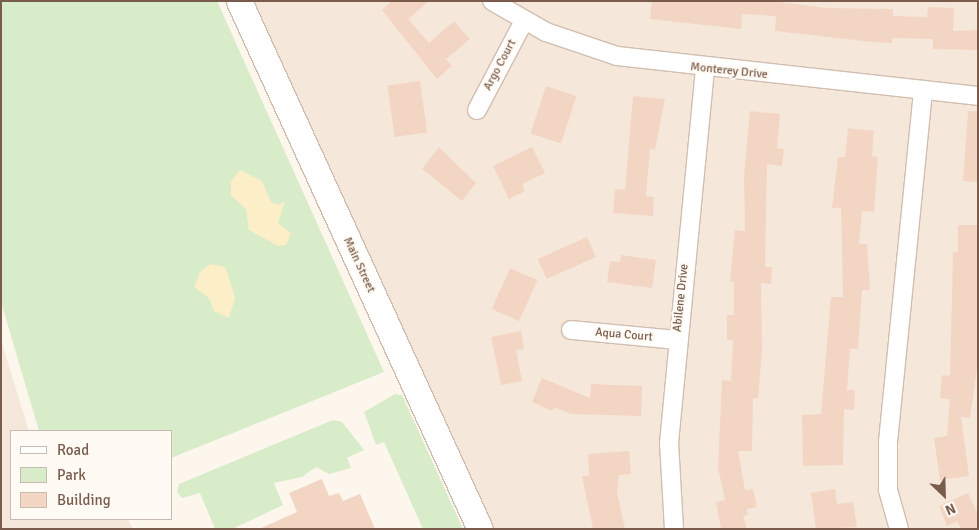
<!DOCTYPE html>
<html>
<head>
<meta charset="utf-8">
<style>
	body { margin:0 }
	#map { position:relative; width:979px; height:530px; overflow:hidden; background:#fdf6ec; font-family:Signika,sans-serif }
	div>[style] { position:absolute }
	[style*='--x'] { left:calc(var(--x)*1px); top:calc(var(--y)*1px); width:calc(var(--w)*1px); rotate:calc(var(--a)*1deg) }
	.residential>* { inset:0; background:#f5e8da }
	.green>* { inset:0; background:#d8ecc9 }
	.sand>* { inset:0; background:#fcefc7 }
	.building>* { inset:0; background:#f3d5c3; transform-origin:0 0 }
	.roads { filter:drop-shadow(1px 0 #d1beb0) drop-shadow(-1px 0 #d1beb0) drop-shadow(0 1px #d1beb0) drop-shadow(0 -1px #d1beb0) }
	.minor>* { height:18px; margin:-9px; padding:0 9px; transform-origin:9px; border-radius:9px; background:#fff }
	.secondary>* { height:25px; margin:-12.5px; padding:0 12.5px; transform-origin:12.5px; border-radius:12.5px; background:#fff }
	span { translate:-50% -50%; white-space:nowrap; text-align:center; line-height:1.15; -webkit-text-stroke:4.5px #fffaf3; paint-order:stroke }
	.street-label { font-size:12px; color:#7a5c4d }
	.frame { position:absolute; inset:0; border:2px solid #7a5c4d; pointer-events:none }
	.legend { position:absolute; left:10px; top:430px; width:162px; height:90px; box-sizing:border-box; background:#fffaf3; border:1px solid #cabbb1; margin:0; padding:6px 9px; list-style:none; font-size:15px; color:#7a5c4d }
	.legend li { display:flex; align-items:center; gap:10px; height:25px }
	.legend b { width:25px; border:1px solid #cabbb1 }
	.north { position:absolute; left:919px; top:470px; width:50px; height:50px; -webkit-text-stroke:4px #fffaf3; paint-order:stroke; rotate:156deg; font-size:14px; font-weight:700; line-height:20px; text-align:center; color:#7a5c4d }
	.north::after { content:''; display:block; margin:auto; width:18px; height:22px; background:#7a5c4d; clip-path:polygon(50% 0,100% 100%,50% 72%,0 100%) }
</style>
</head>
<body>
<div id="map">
	<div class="residential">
		<i style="clip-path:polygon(240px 1px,978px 1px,978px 529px,478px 529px)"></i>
		<i style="clip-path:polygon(1px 340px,29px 431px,11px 431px,11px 519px,128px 519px,133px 529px,1px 529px)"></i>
	</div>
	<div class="green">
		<i style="clip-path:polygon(1px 1px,217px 1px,384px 372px,171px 458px,171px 431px,39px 431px,1px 302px)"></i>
		<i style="clip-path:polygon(395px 394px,402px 395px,463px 529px,423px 529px,384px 442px,376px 445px,364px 412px)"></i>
		<i style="clip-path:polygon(333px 420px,342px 422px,364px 450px,347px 458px,351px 468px,329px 474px,316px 467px,302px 477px,274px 483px,283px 505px,232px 529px,215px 529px,200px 493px,182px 498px,177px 492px,179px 484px)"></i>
	</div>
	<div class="sand">
		<i style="clip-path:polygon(240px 170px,262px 181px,271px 202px,279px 205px,285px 201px,278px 223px,291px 233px,286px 245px,278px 246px,249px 230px,246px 209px,231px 195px,231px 182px)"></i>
		<i style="clip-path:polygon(210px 264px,225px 267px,228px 274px,235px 298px,229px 318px,214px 311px,209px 298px,194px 287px,200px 272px)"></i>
	</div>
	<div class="building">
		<i style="clip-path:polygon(392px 1px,429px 1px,408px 19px,429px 43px,454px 21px,470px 39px,446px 59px,452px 66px,437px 79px,382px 10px)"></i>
		<i style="clip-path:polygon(652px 1px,770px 1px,827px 8px,893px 9px,893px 16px,927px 17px,928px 7px,954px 8px,953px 31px,978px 30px,978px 50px,933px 49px,933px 39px,892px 38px,892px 43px,872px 42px,775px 31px,776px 16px,742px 14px,741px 29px,650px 19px)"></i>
		<i style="left:420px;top:81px;width:52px;height:33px;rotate:82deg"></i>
		<i style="left:546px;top:86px;width:32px;height:50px;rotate:18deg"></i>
		<i style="clip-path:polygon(633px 96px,665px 99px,655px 150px,650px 149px,646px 196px,654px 197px,653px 216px,613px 213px,615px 189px,625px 190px)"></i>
		<i style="clip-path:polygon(750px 111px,780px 114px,777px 148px,784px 149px,782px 166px,767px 164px,765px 267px,772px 267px,771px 284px,761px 283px,762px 350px,758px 399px,753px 398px,752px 451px,738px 451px,745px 490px,753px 489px,757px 507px,747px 509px,748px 515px,743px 516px,747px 529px,721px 529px,716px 502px,725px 500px,718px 468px,722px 380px,731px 381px,733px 340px,727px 340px,727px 315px,734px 315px,734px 282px,730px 281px,735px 230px,745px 231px,744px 176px)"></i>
		<i style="clip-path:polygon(968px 111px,978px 111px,978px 182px,963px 181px)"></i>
		<i style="clip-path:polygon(848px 128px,874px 131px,872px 156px,878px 157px,874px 212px,862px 211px,859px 244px,867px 244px,870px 290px,862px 290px,858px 349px,850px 349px,847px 390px,855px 390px,854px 410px,844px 409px,843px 465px,803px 466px,802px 415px,821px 414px,831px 297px,843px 297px,841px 208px,832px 208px,838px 157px,845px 157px)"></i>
		<i style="clip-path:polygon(439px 147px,476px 183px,462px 201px,422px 169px)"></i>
		<i style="clip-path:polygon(532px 147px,545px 173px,522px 184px,525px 191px,509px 199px,493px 166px)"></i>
		<i style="clip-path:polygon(958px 225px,978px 225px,978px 362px,970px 418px,961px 417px,969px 476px,940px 480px,934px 438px,947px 436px,950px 399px,940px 398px,942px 375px,950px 376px,953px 252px,958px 252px)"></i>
		<i style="left:587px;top:237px;width:22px;height:54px;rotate:66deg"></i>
		<i style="clip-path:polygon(621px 255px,656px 260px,652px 288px,607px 282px,610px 261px,620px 262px)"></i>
		<i style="left:510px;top:268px;width:30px;height:45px;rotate:24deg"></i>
		<i style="clip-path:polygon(521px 331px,524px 349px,516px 350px,522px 381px,501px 385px,491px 337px)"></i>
		<i style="clip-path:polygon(542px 378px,590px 398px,591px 384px,642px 386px,641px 416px,571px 414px,554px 407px,552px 411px,532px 402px)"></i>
		<i style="clip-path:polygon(629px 451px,631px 474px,619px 475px,617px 492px,625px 529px,593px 529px,582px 476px,589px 476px,588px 454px)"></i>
		<i style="clip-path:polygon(322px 479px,329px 496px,339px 493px,343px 501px,360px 494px,375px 529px,259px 529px,297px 512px,289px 493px)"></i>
		<i style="clip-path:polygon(835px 489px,837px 504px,853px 502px,857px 527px,816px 529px,811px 493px)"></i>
		<i style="clip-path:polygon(968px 493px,978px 514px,978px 529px,961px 529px,957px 521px,947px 526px,939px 506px)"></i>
	</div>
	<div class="roads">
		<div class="minor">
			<i style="--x:492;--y:1;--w:62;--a:29.9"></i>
			<i style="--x:546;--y:32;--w:75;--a:18.7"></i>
			<i style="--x:617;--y:56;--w:363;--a:6.3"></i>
			<i style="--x:477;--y:110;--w:101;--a:-62.2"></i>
			<i style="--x:571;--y:330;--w:106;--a:5.4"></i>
			<i style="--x:674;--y:529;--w:86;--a:-93.3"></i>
			<i style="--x:669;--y:443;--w:377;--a:-84.5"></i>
			<i style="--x:899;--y:529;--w:41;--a:-105.8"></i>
			<i style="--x:888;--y:490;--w:48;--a:-90"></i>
			<i style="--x:888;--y:442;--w:354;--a:-84.3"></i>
		</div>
		<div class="secondary">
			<i style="--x:239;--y:1;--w:580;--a:65.47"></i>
		</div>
	</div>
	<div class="street-label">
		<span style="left:500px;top:65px;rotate:-62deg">Argo Court</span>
		<span style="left:729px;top:71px;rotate:6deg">Monterey Drive</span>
		<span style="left:359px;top:265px;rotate:65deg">Main Street</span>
		<span style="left:681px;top:298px;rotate:-84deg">Abilene Drive</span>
		<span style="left:624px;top:335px;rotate:5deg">Aqua Court</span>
	</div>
	<div class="frame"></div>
	<ul class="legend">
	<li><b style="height:6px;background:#fff"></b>Road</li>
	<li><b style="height:14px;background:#d8ecc9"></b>Park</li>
	<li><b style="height:14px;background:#f3d5c3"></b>Building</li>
	</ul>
	<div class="north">N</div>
</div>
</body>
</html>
